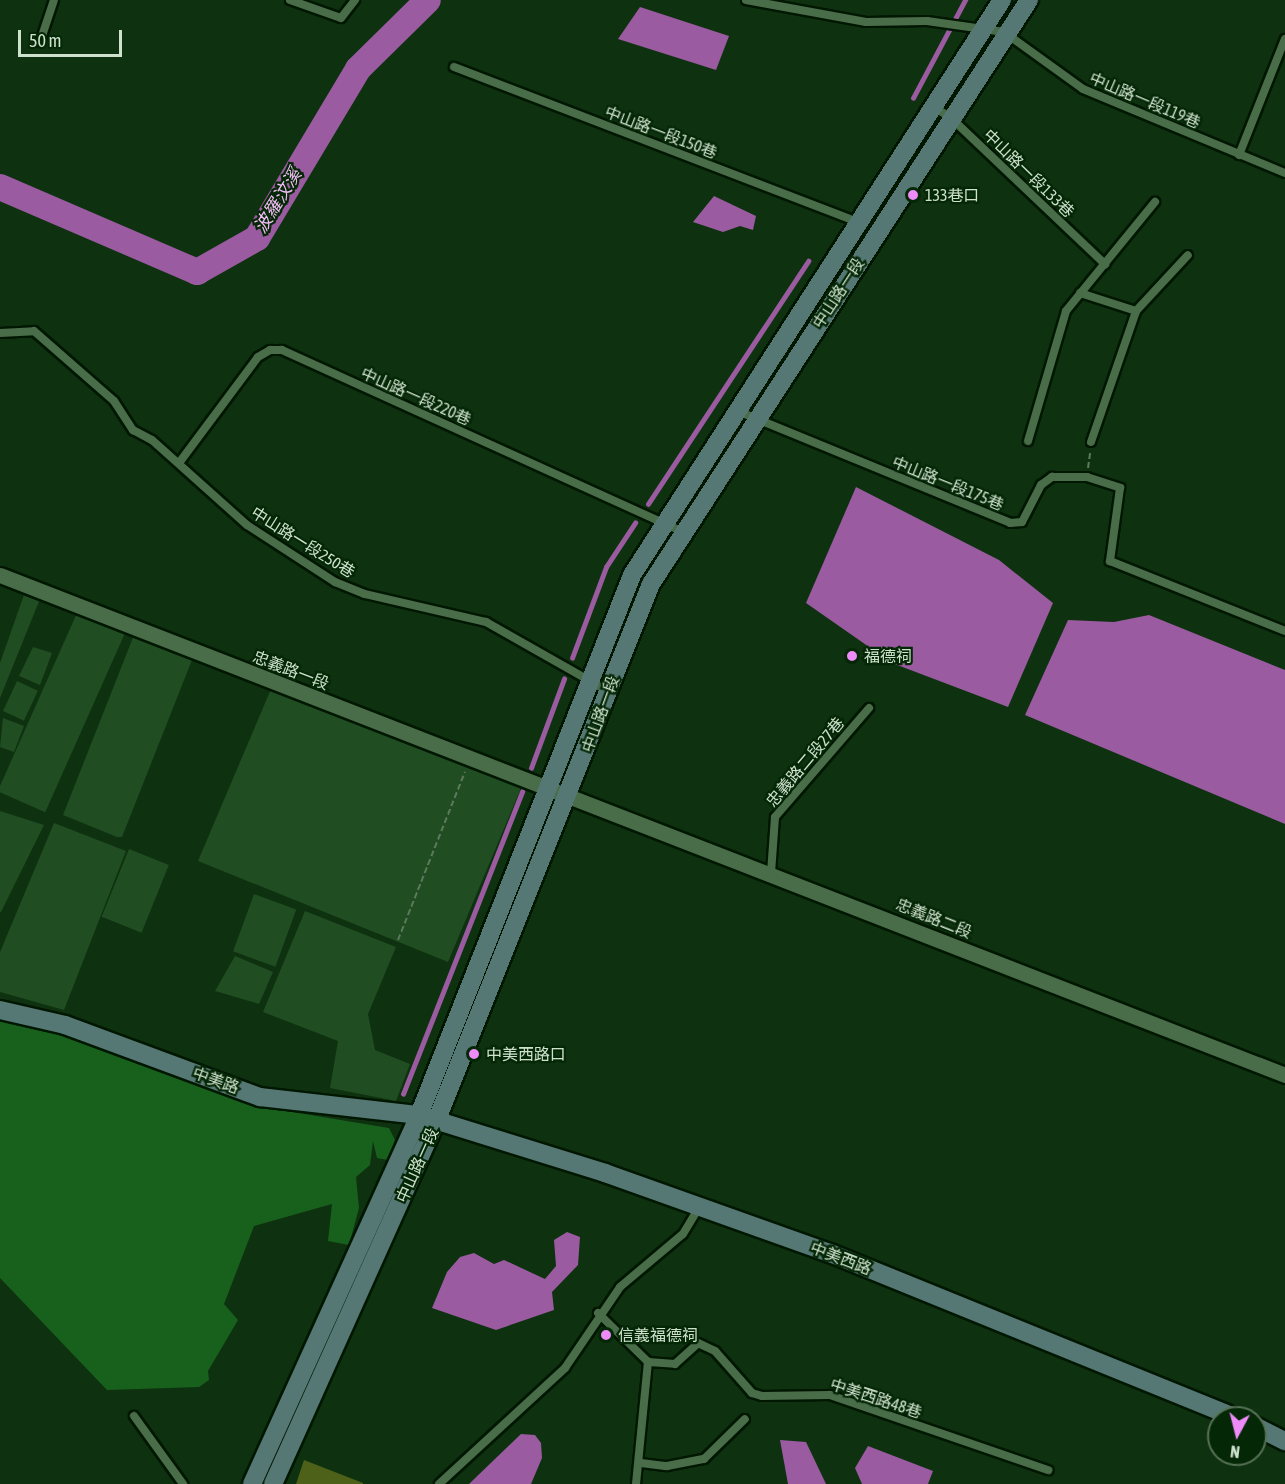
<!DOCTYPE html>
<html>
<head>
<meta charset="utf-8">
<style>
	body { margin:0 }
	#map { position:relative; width:1285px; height:1484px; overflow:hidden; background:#0e3110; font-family:"Asap Condensed","Noto Sans TC",sans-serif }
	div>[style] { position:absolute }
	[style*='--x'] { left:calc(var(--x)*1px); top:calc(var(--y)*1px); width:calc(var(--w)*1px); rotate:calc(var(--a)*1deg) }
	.green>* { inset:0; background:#204d21; transform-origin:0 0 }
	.forest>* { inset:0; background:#18611c }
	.water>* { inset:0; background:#9a5ba0 }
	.stream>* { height:4.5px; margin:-2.25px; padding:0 2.25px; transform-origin:2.25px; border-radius:2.25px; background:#9a5ba0 }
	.river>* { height:26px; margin:-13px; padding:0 13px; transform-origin:13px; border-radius:13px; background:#9a5ba0 }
	.building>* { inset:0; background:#4d6118 }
	.path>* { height:2px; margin-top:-1px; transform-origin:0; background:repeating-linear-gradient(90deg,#5d795e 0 6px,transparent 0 9px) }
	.roads { filter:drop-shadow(2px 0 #011702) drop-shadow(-2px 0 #011702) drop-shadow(0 2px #011702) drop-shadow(0 -2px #011702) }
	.lane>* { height:8px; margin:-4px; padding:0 4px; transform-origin:4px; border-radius:4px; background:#496d48 }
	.street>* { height:15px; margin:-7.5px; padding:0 7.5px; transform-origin:7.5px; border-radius:7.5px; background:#496d48 }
	.secondary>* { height:18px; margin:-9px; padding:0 9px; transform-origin:9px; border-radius:9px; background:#557874 }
	.dots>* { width:16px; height:16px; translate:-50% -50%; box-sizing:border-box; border:3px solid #042706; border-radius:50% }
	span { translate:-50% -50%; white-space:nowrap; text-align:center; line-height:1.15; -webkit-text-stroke:4.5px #042706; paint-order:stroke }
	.street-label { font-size:16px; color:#cee1cd }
	.poi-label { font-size:16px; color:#cee1cd }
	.left { translate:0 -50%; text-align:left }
	.water-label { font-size:18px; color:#f0bdf4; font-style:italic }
	.north { position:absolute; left:1207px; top:1406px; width:60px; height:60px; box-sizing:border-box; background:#042706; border:2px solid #557156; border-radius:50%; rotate:187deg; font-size:16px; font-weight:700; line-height:24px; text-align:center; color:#cee1cd }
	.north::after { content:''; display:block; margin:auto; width:21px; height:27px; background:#ee8bf8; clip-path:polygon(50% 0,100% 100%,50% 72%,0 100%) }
	.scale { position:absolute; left:18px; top:30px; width:104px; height:27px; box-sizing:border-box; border:3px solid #cee1cd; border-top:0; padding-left:8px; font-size:18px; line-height:21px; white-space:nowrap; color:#cee1cd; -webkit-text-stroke:4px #042706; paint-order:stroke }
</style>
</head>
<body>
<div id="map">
	<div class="green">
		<i style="clip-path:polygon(25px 592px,40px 599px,0 698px,0 663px)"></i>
		<i style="left:77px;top:613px;width:52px;height:195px;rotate:24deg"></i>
		<i style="clip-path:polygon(134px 635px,192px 660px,122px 837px,117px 837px,63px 815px)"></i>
		<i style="clip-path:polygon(33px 647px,52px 653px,40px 685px,19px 676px)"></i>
		<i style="left:17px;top:681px;width:23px;height:33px;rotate:25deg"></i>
		<i style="clip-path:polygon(274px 682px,396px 730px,428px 752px,521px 788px,448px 962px,198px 861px)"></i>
		<i style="clip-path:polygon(3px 718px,24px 726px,14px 752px,0 747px)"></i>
		<i style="clip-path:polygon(0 811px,44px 825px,1px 912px,0 912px)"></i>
		<i style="clip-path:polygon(54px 823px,126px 851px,64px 1010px,0 992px,0 952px)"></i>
		<i style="left:129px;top:849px;width:43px;height:73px;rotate:22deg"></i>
		<i style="left:254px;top:894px;width:45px;height:61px;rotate:20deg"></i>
		<i style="clip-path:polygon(305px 911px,396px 947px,368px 1014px,375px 1050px,410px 1064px,396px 1101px,330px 1088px,338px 1041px,263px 1012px)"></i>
		<i style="clip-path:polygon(235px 956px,273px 972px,259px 1004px,215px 991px)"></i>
	</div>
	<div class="forest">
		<i style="clip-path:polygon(0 1017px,83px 1039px,262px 1107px,389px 1128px,395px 1140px,388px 1160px,377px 1158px,373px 1141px,370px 1165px,356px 1177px,359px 1208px,349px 1245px,328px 1241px,332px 1204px,254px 1226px,224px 1304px,238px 1320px,208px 1371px,209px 1380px,199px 1387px,107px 1390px,0 1278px)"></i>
	</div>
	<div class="water">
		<i style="clip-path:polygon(640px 7px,729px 36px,716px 70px,618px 39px)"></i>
		<i style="clip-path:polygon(714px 196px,756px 216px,753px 230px,740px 226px,723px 232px,693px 222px)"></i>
		<i style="clip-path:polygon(856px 487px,999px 560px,1053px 603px,1008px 707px,892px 663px,806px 603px)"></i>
		<i style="clip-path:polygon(1149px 615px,1285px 670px,1285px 824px,1025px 715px,1068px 620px,1114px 622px)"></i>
		<i style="clip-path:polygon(567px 1232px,580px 1237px,578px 1265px,552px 1292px,554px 1310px,496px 1330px,432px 1308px,447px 1272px,460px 1257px,474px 1253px,494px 1264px,504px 1260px,545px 1279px,556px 1266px,554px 1240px)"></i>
		<i style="clip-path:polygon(521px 1434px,535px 1435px,541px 1443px,542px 1458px,531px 1484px,469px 1484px)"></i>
		<i style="clip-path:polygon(780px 1440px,806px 1442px,826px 1484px,788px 1484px)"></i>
		<i style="clip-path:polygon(868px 1446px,933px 1471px,928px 1484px,862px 1484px,855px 1468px)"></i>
	</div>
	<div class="stream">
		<i style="--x:913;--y:98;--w:111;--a:-62"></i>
		<i style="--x:648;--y:504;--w:291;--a:-56.6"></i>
		<i style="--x:572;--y:658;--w:97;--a:-69.5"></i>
		<i style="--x:606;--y:567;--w:53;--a:-56.6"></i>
		<i style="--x:531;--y:768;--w:95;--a:-69.7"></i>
		<i style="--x:403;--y:1094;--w:325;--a:-68.5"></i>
	</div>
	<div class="river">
		<i style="--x:0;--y:187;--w:215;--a:23.3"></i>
		<i style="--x:197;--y:272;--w:69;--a:-29.5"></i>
		<i style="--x:257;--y:238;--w:197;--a:-59.1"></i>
		<i style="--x:358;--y:69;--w:98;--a:-44.6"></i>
	</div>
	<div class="building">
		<i style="clip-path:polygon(304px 1460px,363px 1483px,363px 1484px,296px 1484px)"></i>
	</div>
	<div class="path">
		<i style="--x:1088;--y:468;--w:15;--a:-82"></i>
		<i style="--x:398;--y:940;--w:181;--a:-68.3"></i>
	</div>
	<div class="roads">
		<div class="lane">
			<i style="--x:290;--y:0;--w:54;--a:19.4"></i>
			<i style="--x:341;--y:18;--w:23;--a:-52"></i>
			<i style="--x:746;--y:0;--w:122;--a:10.4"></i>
			<i style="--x:866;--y:22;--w:61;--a:-0.9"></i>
			<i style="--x:927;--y:21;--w:78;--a:8.1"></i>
			<i style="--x:1004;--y:32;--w:97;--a:35.8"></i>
			<i style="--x:1083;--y:89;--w:219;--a:22.6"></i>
			<i style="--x:40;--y:42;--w:44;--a:-71.6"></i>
			<i style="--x:454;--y:67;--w:432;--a:21"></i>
			<i style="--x:933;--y:107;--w:20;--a:30"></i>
			<i style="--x:950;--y:117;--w:214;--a:43.5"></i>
			<i style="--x:1239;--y:155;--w:125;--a:-68.4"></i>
			<i style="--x:1080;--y:293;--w:59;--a:17.8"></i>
			<i style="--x:0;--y:333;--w:34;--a:-3"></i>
			<i style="--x:34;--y:331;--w:106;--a:41.2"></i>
			<i style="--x:114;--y:401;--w:35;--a:57"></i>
			<i style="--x:133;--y:430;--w:21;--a:28"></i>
			<i style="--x:152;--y:440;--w:127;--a:41.8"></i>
			<i style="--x:247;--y:525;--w:105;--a:32.9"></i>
			<i style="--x:335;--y:582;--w:32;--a:22"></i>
			<i style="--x:365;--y:594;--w:124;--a:13"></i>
			<i style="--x:486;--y:622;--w:140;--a:29.5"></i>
			<i style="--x:740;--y:412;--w:292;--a:22.3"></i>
			<i style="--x:1010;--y:523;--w:12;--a:-5"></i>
			<i style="--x:1022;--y:522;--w:42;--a:-62.8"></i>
			<i style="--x:1041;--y:485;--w:14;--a:-36"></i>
			<i style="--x:1052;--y:477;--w:35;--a:0"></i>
			<i style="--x:1087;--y:477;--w:35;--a:18"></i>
			<i style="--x:1120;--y:488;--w:74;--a:97.8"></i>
			<i style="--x:1110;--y:561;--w:188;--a:21.8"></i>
			<i style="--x:1028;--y:441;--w:135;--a:-73.7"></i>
			<i style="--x:1066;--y:311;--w:141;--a:-50.8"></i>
			<i style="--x:1091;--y:442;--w:139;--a:-71"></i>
			<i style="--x:1136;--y:311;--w:76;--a:-47.1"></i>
			<i style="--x:179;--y:463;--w:132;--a:-53.3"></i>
			<i style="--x:258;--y:357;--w:14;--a:-30"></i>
			<i style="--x:270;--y:350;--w:12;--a:0"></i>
			<i style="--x:282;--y:350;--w:441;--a:24.4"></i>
			<i style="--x:771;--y:873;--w:56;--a:-85.9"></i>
			<i style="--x:775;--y:817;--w:144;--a:-49.2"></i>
			<i style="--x:598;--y:1313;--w:70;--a:44.4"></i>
			<i style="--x:648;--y:1362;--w:27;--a:4"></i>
			<i style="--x:675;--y:1364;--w:31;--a:-42"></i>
			<i style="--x:698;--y:1343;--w:19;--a:25"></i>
			<i style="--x:715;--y:1351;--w:56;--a:48.6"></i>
			<i style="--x:752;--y:1393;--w:10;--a:17"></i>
			<i style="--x:762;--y:1396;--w:68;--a:-0.8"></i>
			<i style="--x:830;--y:1395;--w:231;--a:19"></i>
			<i style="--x:134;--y:1416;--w:84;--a:54.2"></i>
			<i style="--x:641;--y:1463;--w:26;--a:7"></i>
			<i style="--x:667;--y:1466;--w:38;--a:-11"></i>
			<i style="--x:704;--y:1459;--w:57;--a:-44.3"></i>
			<i style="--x:439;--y:1484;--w:171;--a:-42.6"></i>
			<i style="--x:565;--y:1368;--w:98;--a:-55.8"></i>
			<i style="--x:620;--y:1287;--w:82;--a:-40.1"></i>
			<i style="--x:683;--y:1234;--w:29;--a:-59"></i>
			<i style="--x:636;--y:1484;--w:123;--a:-84.4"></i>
		</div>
		<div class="street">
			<i style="--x:0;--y:575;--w:1379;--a:21.26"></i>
		</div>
		<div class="secondary">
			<i style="--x:0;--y:1010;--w:67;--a:13"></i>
			<i style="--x:65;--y:1025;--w:208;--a:20.3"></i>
			<i style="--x:260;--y:1097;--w:160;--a:6.5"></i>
			<i style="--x:419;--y:1115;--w:195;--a:17.3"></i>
			<i style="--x:605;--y:1173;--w:239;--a:19.6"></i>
			<i style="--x:830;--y:1253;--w:438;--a:22.1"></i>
			<i style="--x:1255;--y:1426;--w:34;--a:27"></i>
			<i style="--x:252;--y:1484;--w:405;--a:-65.6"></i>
			<i style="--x:419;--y:1115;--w:580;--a:-68.47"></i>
			<i style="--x:632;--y:575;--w:684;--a:-57.24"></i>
			<i style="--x:273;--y:1484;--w:397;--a:-65.8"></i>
			<i style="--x:436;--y:1122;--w:579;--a:-68.22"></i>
			<i style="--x:651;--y:584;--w:696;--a:-57.09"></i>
		</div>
	</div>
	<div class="dots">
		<i style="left:913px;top:195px;background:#ee8bf8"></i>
		<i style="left:852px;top:656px;background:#ee8bf8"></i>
		<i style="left:474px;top:1054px;background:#ee8bf8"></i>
		<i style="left:606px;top:1335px;background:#ee8bf8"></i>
	</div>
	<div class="street-label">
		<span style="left:1145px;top:100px;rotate:23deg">中山路一段119巷</span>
		<span style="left:661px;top:132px;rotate:21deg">中山路一段150巷</span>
		<span style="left:1029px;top:173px;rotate:44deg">中山路一段133巷</span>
		<span style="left:838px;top:293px;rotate:-57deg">中山路一段</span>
		<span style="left:416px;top:396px;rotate:24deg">中山路一段220巷</span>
		<span style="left:948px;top:483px;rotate:22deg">中山路一段175巷</span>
		<span style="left:303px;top:542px;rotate:32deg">中山路一段250巷</span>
		<span style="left:291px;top:670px;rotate:21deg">忠義路一段</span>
		<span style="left:600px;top:714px;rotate:-70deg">中山路一段</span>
		<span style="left:805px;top:762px;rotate:-50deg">忠義路二段27巷</span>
		<span style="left:934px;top:918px;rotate:22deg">忠義路二段</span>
		<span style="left:216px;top:1080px;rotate:20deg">中美路</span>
		<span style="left:417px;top:1165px;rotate:-66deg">中山路一段</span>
		<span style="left:841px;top:1258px;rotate:21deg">中美西路</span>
		<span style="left:876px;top:1398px;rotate:18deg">中美西路48巷</span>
	</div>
	<div class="poi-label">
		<span class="left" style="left:925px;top:195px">133巷口</span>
		<span class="left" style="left:864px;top:656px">福德祠</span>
		<span class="left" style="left:486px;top:1054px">中美西路口</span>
		<span class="left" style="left:618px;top:1335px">信義福德祠</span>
	</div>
	<div class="water-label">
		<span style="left:278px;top:201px;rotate:-58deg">波羅汶溪</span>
	</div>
	<div class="north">N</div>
	<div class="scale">50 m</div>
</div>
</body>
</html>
